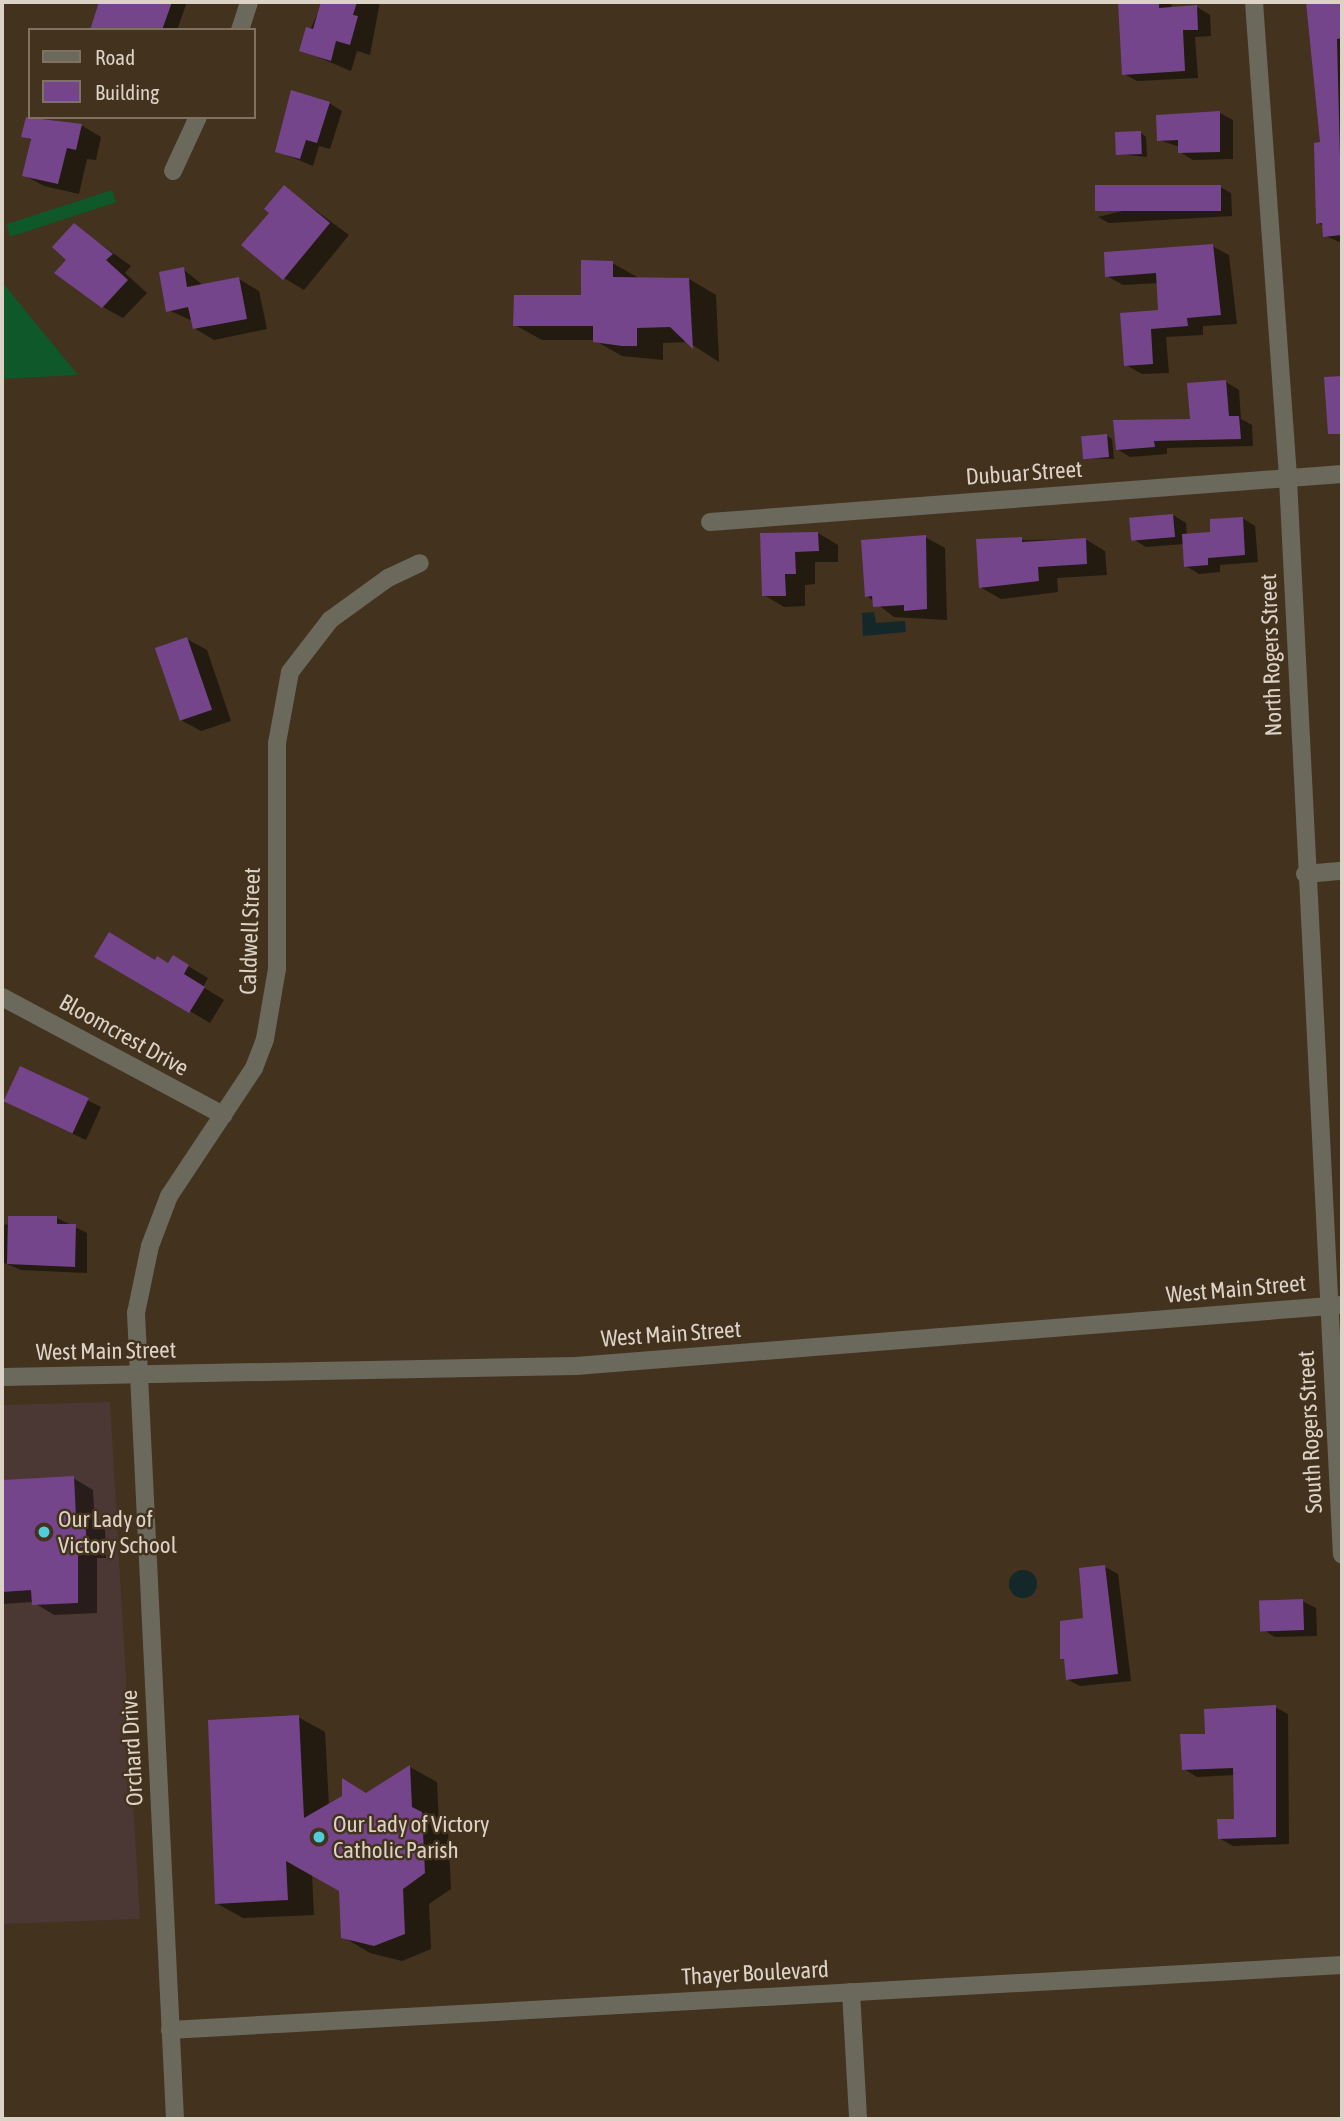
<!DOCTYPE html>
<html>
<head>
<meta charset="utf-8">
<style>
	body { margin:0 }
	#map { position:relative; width:1344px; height:2121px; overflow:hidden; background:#42321e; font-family:"Asap Condensed",sans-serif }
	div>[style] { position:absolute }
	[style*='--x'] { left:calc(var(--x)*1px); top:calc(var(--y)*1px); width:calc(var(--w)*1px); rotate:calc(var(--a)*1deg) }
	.education>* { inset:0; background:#4b3733 }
	.green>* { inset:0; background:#0f5829; transform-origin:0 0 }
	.water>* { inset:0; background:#152829 }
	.round { border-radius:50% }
	.shadow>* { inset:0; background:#0007 }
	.building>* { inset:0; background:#75458b; transform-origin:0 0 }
	.street>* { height:18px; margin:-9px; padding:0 9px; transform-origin:9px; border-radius:9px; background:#6b685c }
	.dots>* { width:19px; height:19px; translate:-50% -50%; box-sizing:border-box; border:4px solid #42321e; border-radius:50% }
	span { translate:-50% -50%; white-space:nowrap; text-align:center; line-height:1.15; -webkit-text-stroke:5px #42321e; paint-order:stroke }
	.street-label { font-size:23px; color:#dcd2c6 }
	.poi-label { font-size:23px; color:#dcd2c6 }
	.left { translate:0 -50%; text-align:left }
	.frame { position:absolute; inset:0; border:4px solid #dcd2c6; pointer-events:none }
	.legend { position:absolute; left:28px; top:28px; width:228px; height:91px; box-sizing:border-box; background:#42321e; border:2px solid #807261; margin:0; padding:9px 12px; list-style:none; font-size:21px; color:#dcd2c6 }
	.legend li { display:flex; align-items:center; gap:14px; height:35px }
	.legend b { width:35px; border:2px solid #807261 }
</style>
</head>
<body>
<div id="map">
	<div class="education">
		<i style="clip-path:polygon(110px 1402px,140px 1919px,2px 1924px,2px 1405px)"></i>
	</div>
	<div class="green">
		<i style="left:112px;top:190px;width:13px;height:111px;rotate:72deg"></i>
		<i style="clip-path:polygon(2px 282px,78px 375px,2px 379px)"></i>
	</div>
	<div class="water">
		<i style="clip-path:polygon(874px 612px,876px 623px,905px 621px,906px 632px,863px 636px,862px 613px)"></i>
		<i class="round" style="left:1009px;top:1570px;width:28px;height:28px"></i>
	</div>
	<div class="shadow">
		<i style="clip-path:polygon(134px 2px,187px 2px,177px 30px,91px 30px,124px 29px)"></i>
		<i style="clip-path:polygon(323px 2px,380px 2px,370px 55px,357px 51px,351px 71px,301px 50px)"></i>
		<i style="clip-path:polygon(1120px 2px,1171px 2px,1172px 9px,1197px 7px,1210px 15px,1211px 36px,1195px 37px,1198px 78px,1137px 81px,1124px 74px)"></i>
		<i style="clip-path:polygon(1309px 2px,1342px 2px,1342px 243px,1325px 236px,1324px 226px,1318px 223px,1322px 144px)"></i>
		<i style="clip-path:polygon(329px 103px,342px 111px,330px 149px,319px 146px,313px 166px,277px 151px)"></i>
		<i style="clip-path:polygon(29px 113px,30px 117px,81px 125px,101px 137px,96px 160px,87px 159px,79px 194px,44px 186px,24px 175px,32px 141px,23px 136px)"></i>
		<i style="clip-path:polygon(1220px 113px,1233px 120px,1233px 159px,1193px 160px,1180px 152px,1180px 147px,1159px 140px)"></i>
		<i style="clip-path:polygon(1141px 133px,1146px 137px,1147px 157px,1117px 154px)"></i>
		<i style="clip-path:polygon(284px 187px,349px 235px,304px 290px,284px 278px,271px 212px)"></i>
		<i style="clip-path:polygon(1220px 187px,1231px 193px,1232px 216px,1109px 223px,1098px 217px)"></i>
		<i style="clip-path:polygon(74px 225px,131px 266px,125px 273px,147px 293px,123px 318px,103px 307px,69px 260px)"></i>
		<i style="clip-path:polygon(1212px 246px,1229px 255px,1237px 324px,1203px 326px,1203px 335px,1166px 337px,1169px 373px,1142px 374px,1126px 365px,1160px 311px,1158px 283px,1123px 285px,1107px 276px)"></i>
		<i style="clip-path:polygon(612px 263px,639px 278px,689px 279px,716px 295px,719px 362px,688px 342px,663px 343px,663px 360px,622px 356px,594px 340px,542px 340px,515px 325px,583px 297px)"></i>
		<i style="clip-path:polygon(183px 269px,204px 286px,239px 279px,259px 291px,267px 329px,214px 340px,194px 328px,193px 321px,168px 310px)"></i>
		<i style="clip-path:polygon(1226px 382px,1239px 390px,1241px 419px,1252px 425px,1253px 446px,1167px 448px,1167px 454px,1130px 457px,1117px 449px,1191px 421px)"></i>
		<i style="clip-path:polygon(1106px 435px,1112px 439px,1114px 459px,1084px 458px)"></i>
		<i style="clip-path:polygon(1173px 515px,1186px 523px,1187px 536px,1212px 534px,1242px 518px,1255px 526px,1258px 562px,1220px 565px,1220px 572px,1199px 574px,1186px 566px,1184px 544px,1146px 547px,1133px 539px)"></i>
		<i style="clip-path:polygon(818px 533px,838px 545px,838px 562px,815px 562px,815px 584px,805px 585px,805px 606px,784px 607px,764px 595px,762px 535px)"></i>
		<i style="clip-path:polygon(925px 537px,945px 548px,947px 620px,894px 617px,867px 596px)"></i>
		<i style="clip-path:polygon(1085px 539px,1105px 551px,1107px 575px,1057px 578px,1058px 592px,1001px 599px,980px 587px,978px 541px)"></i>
		<i style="clip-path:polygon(187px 639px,207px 650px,231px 721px,201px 731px,181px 720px)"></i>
		<i style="clip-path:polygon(97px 956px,169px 965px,173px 957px,208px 978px,203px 987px,224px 1000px,210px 1023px)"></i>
		<i style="clip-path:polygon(21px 1068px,101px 1107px,86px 1140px,18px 1108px)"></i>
		<i style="clip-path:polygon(57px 1218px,87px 1233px,87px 1273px,21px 1270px,2px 1262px,2px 1225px)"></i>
		<i style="clip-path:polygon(73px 1478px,93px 1490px,95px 1525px,105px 1530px,106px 1558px,97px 1558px,97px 1613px,54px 1615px,33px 1602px,2px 1604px,2px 1481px)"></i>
		<i style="clip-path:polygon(1105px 1567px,1118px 1574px,1131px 1681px,1080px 1686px,1067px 1679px,1066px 1661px,1061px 1658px,1084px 1619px)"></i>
		<i style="clip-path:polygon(1302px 1601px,1316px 1608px,1317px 1636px,1275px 1637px,1262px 1629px)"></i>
		<i style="clip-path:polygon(1275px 1707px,1288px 1714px,1289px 1844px,1233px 1846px,1219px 1838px,1236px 1821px,1235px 1775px,1197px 1777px,1184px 1769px,1207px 1735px)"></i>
		<i style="clip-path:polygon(298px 1717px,325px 1732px,329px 1806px,367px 1794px,410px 1767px,437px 1782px,439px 1824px,448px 1829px,451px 1889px,429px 1904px,431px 1949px,402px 1961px,370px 1953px,343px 1937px,341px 1890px,312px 1874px,314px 1915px,243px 1918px,216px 1903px)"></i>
	</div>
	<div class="building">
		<i style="clip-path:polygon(99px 2px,172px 2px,162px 30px,90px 30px)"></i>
		<i style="clip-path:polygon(321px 2px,357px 2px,353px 15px,358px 16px,350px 45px,336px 41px,331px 61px,299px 51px,306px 27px,313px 29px)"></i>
		<i style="clip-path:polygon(1118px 2px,1159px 2px,1159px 8px,1197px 5px,1198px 30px,1183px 30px,1185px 71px,1122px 75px)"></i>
		<i style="clip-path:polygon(1306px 2px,1342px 2px,1342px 38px,1337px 39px,1342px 235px,1323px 237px,1322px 223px,1316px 224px,1314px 143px,1320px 142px)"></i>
		<i style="clip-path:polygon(291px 90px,330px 102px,317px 143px,306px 140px,300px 159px,275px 152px)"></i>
		<i style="clip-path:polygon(1220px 111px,1220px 152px,1178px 153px,1178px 140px,1157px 141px,1156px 115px)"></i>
		<i style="clip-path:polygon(26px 117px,82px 124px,76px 150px,67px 148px,58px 184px,22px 176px,31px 139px,21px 137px)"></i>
		<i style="left:1141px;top:131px;width:23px;height:26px;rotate:88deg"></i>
		<i style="clip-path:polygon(284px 185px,330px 223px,283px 280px,241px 245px,269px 213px,264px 209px)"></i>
		<i style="left:1221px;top:185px;width:26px;height:126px;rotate:90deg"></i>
		<i style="clip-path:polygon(74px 223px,113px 254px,106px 260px,128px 280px,102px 308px,54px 273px,66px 260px,52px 247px)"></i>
		<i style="clip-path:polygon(1213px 244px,1221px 315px,1187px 318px,1188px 326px,1151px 329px,1153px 364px,1124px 366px,1120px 313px,1158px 310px,1156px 273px,1105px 277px,1104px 252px)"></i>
		<i style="clip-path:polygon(581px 260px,613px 261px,613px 277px,689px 278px,693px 349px,670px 327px,637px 328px,637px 346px,622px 346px,593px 342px,593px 326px,513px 326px,514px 295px,581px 295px)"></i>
		<i style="clip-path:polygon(184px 267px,187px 287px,239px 277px,247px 319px,193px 329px,188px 307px,166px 312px,159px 272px)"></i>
		<i style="clip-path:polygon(1342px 376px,1342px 434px,1328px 434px,1324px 377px)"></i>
		<i style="clip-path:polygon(1226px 380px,1229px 416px,1239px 416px,1241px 439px,1154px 441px,1155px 447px,1116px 450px,1113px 420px,1190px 419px,1187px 383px)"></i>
		<i style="left:1107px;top:434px;width:23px;height:26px;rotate:85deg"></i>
		<i style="left:1173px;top:514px;width:23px;height:44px;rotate:85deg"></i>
		<i style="clip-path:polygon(1243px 517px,1245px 555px,1208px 558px,1208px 565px,1184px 567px,1182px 534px,1210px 532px,1210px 519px)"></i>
		<i style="clip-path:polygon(818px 532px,819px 551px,795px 552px,796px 574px,785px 574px,786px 596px,762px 596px,760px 533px)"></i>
		<i style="clip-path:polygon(926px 535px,927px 609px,904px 611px,904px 605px,873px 607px,872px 596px,865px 597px,861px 540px)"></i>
		<i style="clip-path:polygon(1022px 537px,1022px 542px,1086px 538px,1087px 564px,1038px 567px,1039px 581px,979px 588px,976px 539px)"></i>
		<i style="left:187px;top:637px;width:77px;height:34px;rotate:71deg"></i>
		<i style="clip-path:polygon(109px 932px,155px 960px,157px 956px,168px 963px,173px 955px,189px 965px,184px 974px,205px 987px,189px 1013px,94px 957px)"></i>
		<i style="left:20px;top:1066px;width:76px;height:39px;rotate:25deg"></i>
		<i style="clip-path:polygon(8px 1216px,57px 1216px,57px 1224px,76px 1224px,75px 1267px,7px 1264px)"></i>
		<i style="clip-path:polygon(74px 1476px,76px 1517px,85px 1517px,87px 1547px,78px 1548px,78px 1603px,32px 1605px,31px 1590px,2px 1592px,2px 1480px)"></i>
		<i style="clip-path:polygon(1105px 1565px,1118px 1674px,1066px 1680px,1064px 1659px,1060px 1659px,1060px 1621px,1083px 1618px,1079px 1568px)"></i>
		<i style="left:1303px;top:1599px;width:31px;height:44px;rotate:88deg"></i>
		<i style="clip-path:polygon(1276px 1705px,1276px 1837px,1218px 1839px,1217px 1819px,1234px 1819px,1233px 1768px,1182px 1770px,1180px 1734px,1205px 1734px,1204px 1709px)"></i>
		<i style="clip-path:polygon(299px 1715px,304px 1818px,342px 1796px,342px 1778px,366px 1793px,410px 1765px,412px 1807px,422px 1812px,425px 1873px,403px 1889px,405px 1934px,374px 1946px,341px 1938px,339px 1891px,286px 1861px,288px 1900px,215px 1904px,208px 1720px)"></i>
	</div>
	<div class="street">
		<i style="--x:1254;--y:2;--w:478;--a:85.9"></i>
		<i style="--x:1288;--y:479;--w:1077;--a:87.13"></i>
		<i style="--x:240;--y:30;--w:29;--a:-72"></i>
		<i style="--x:173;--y:171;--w:60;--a:-65.2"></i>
		<i style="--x:710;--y:522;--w:634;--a:-4.34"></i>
		<i style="--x:1305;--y:874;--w:37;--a:-5"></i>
		<i style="--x:2;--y:997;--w:251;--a:28.1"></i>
		<i style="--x:2;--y:1377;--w:574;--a:-1.1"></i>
		<i style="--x:576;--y:1366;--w:768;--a:-4.55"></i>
		<i style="--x:851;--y:1992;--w:127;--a:86.8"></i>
		<i style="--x:170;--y:2030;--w:1174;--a:-3.17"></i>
		<i style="--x:175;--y:2119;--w:807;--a:-92.77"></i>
		<i style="--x:136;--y:1313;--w:68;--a:-78.2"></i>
		<i style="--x:150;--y:1246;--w:53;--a:-69.2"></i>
		<i style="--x:169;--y:1196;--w:154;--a:-56.4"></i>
		<i style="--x:254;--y:1068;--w:31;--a:-69"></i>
		<i style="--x:265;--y:1039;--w:71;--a:-80.3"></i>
		<i style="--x:277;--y:969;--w:226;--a:-90"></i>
		<i style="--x:277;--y:743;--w:72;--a:-79.6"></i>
		<i style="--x:290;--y:672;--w:66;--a:-52.4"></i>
		<i style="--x:330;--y:620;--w:72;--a:-35.9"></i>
		<i style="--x:388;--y:578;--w:35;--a:-25"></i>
	</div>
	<div class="dots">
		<i style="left:44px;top:1532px;background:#53cbdb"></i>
		<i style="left:319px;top:1837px;background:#53cbdb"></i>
	</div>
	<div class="street-label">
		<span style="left:1024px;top:473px;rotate:-4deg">Dubuar Street</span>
		<span style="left:1271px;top:655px;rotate:-92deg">North Rogers Street</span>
		<span style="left:250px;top:931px;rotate:-88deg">Caldwell Street</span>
		<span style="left:124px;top:1035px;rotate:29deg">Bloomcrest Drive</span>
		<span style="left:1236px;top:1289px;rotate:-5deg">West Main Street</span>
		<span style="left:671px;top:1334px;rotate:-4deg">West Main Street</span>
		<span style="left:106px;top:1351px;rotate:-1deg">West Main Street</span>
		<span style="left:1310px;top:1432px;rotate:-93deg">South Rogers Street</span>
		<span style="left:132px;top:1748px;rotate:-93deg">Orchard Drive</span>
		<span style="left:755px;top:1973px;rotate:-3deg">Thayer Boulevard</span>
	</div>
	<div class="poi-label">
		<span class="left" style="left:58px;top:1532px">Our Lady of<br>Victory School</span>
		<span class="left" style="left:333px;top:1837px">Our Lady of Victory<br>Catholic Parish</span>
	</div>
	<div class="frame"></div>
	<ul class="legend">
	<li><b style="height:9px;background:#6b685c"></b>Road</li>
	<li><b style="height:19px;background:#75458b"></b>Building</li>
	</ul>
</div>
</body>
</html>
